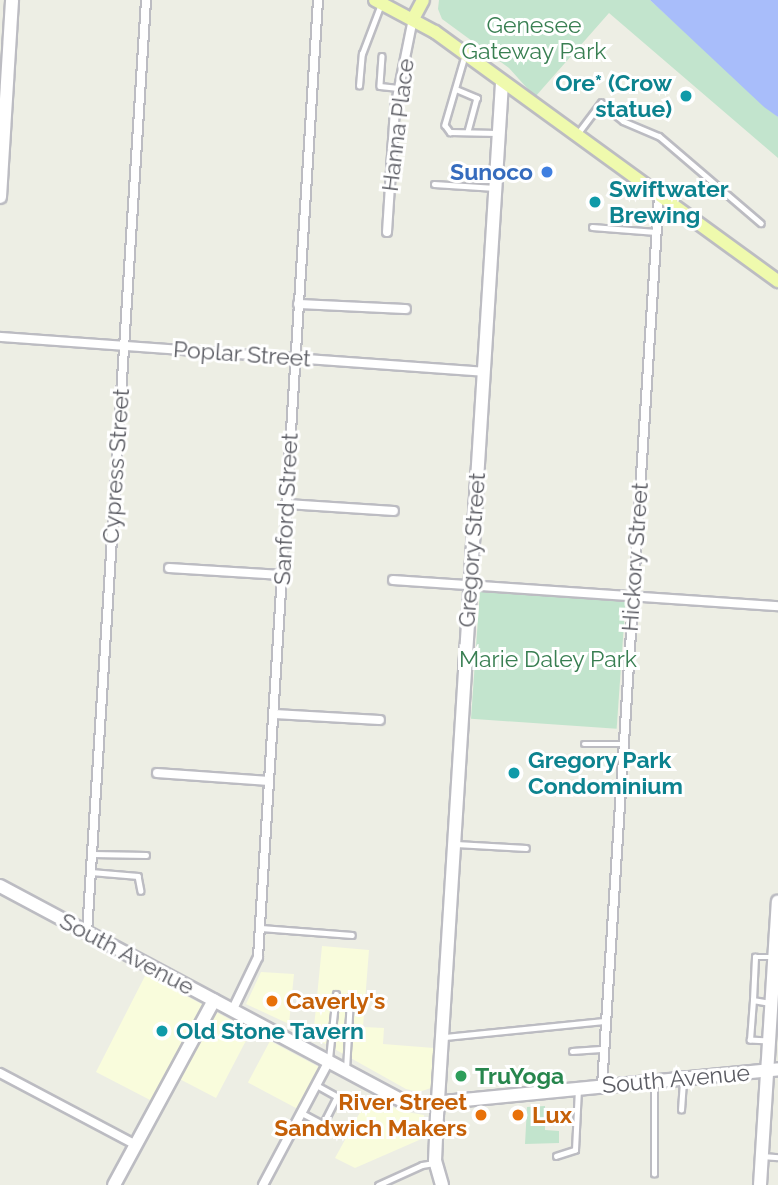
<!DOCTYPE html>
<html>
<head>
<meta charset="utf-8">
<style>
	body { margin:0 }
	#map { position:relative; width:778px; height:1185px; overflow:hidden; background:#edeee4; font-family:Raleway,sans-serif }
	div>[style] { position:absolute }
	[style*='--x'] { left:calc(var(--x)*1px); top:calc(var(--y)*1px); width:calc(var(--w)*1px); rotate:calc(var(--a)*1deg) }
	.commercial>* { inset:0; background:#f9fcdc; transform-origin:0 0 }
	.green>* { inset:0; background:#c2e4cd; transform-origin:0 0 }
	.water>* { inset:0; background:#a8bdfa }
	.roads { filter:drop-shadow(2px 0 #bcbcc2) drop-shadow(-2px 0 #bcbcc2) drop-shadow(0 2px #bcbcc2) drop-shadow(0 -2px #bcbcc2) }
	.lane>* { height:4.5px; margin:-2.25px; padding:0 2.25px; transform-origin:2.25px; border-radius:2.25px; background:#fff }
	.street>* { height:8px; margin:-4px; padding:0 4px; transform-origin:4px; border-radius:4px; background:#fff }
	.secondary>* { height:12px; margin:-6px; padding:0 6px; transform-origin:6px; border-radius:6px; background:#fff }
	.primary>* { height:12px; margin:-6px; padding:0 6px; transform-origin:6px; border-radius:6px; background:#effaad }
	.dots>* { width:19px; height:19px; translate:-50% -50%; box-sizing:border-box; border:4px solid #fff; border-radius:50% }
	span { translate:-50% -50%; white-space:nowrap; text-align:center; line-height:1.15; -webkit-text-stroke:6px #fff; paint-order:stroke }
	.park-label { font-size:23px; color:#397f52 }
	.culture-label { font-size:23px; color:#0d838f; font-weight:700 }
	.right { translate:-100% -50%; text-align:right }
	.left { translate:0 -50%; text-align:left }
	.street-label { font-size:23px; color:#5c5d64 }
	.shop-label { font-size:23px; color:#366cbe; font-weight:700 }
	.food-label { font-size:23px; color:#c56008; font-weight:700 }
	.leisure-label { font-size:23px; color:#27864d; font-weight:700 }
</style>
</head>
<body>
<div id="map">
	<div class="commercial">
		<i style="clip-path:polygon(322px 946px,369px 950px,363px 1027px,384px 1028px,383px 1044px,434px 1048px,431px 1088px,419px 1092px,406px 1089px,313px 1037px)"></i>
		<i style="clip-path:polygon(261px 972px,294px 974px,289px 1024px,246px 1004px)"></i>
		<i style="clip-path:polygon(146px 974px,251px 1031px,216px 1098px,168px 1073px,152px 1101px,96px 1072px)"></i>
		<i style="left:270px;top:1041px;width:57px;height:47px;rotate:28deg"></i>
		<i style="clip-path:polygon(369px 1096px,401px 1111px,424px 1115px,426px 1137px,355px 1168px,335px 1158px)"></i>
	</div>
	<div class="green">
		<i style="clip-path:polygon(439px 0,650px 0,778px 117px,778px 158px,609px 13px,535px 97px,509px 68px,442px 19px,438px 9px)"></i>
		<i style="left:480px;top:590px;width:146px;height:129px;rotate:4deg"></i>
		<i style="clip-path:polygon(545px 1106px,545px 1130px,559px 1131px,559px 1143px,525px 1144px,527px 1107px)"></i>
	</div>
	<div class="water">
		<i style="clip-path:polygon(650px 0,778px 0,778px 117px,764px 107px)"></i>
	</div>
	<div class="roads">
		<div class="lane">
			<i style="--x:382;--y:56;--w:30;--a:94"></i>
			<i style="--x:380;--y:86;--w:18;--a:6"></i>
			<i style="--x:465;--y:56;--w:72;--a:106.2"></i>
			<i style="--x:445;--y:125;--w:9;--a:54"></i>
			<i style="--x:450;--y:132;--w:47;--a:1.2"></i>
			<i style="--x:359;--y:86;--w:32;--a:-85"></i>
			<i style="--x:362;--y:54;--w:53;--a:-69.2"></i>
			<i style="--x:456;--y:89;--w:23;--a:23"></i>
			<i style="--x:477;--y:98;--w:35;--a:105"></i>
			<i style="--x:578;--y:133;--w:38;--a:-53"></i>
			<i style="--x:601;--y:103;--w:28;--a:39"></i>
			<i style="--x:623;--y:121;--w:39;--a:23"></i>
			<i style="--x:659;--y:136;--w:134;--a:40.5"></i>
			<i style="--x:434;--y:184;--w:61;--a:3.8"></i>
			<i style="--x:592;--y:227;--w:64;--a:4.5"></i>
			<i style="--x:584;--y:744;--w:39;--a:0"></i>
			<i style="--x:456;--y:844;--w:70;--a:3.3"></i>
			<i style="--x:93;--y:854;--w:53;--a:1.1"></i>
			<i style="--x:91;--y:872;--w:47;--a:4.9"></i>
			<i style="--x:138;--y:876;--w:15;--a:79"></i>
			<i style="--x:261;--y:928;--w:91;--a:4.4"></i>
			<i style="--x:753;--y:1000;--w:43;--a:-87.3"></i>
			<i style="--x:755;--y:957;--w:19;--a:0"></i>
			<i style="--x:445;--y:1037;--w:162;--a:-5.7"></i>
			<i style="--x:768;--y:1041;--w:18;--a:-177"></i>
			<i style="--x:750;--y:1040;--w:40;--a:-85.7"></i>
			<i style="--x:753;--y:1000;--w:17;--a:10"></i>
			<i style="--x:572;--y:1051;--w:32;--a:-4"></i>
			<i style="--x:329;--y:1059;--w:65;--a:-83.9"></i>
			<i style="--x:346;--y:1070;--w:72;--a:-86.8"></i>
			<i style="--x:681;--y:1110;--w:31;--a:-86"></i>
			<i style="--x:302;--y:1113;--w:24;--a:28"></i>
			<i style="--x:323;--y:1124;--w:30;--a:-63"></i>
			<i style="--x:337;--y:1097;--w:23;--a:-151"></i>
			<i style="--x:556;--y:1156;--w:20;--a:-18"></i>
			<i style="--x:575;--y:1150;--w:61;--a:-87.2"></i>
			<i style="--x:762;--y:1156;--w:16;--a:4"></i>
			<i style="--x:654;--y:1174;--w:92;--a:-90"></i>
			<i style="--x:378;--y:1185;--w:48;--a:-24.4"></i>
			<i style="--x:422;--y:1165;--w:12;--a:-9"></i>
		</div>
		<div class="street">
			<i style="--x:387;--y:232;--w:124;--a:-86.3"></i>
			<i style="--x:395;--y:108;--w:91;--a:-78.6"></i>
			<i style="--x:298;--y:304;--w:108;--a:2.7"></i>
			<i style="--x:0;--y:337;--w:484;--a:4.1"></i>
			<i style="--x:287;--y:504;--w:107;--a:3.7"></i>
			<i style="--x:169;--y:568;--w:113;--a:3.5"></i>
			<i style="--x:393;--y:580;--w:386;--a:3.9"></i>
			<i style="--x:274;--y:714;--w:106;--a:3.2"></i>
			<i style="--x:157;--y:773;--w:112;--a:4.1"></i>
			<i style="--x:87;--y:933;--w:935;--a:-86.38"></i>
			<i style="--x:232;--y:1011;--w:60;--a:-64.3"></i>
			<i style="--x:258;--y:957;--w:959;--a:-86.41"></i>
			<i style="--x:0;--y:1073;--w:154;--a:27.9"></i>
			<i style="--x:602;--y:1086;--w:892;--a:-86.34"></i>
			<i style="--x:263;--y:1185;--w:138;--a:-62"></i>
		</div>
		<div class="secondary">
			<i style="--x:0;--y:197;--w:197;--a:-86.5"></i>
			<i style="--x:0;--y:886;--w:458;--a:28.1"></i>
			<i style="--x:404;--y:1102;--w:20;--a:6"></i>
			<i style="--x:424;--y:1104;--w:356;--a:-5.6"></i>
			<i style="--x:114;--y:1185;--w:210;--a:-61.6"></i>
			<i style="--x:442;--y:1185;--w:25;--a:-106"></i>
			<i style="--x:435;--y:1161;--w:45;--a:-87.5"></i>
			<i style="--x:437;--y:1116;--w:1035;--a:-86.4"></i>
			<i style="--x:760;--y:1185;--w:284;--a:-86.4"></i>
		</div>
		<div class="primary">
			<i style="--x:375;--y:0;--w:68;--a:28.1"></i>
			<i style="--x:435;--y:32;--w:424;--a:36"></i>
			<i style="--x:413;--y:19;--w:21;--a:-62"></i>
		</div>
	</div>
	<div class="dots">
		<i style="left:686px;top:96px;background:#0f9aa8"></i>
		<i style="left:547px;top:172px;background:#3f7fe0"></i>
		<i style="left:595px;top:202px;background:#0f9aa8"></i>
		<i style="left:514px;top:773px;background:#0f9aa8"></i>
		<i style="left:272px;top:1001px;background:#e8710a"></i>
		<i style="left:162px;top:1031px;background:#0f9aa8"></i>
		<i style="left:461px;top:1076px;background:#2e9e5b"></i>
		<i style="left:481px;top:1115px;background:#e8710a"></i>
		<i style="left:518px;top:1115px;background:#e8710a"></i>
	</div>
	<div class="park-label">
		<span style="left:534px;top:38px">Genesee<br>Gateway Park</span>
		<span style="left:548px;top:659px">Marie Daley Park</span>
	</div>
	<div class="culture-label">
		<span class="right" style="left:672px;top:96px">Ore* (Crow<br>statue)</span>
		<span class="left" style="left:609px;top:202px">Swiftwater<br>Brewing</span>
		<span class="left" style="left:528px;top:773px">Gregory Park<br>Condominium</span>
		<span class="left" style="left:176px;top:1031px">Old Stone Tavern</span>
	</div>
	<div class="street-label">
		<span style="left:398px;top:125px;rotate:-83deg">Hanna Place</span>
		<span style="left:242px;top:354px;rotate:4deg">Poplar Street</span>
		<span style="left:116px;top:466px;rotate:-86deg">Cypress Street</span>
		<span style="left:286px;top:509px;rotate:-87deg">Sanford Street</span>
		<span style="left:472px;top:550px;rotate:-86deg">Gregory Street</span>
		<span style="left:635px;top:557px;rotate:-86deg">Hickory Street</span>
		<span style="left:127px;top:954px;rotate:28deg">South Avenue</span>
		<span style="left:676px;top:1079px;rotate:-5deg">South Avenue</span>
	</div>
	<div class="shop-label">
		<span class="right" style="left:533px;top:172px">Sunoco</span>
	</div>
	<div class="food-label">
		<span class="left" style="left:286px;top:1001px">Caverly's</span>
		<span class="right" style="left:467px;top:1115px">River Street<br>Sandwich Makers</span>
		<span class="left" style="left:532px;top:1115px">Lux</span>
	</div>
	<div class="leisure-label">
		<span class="left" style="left:475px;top:1076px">TruYoga</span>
	</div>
</div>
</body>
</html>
